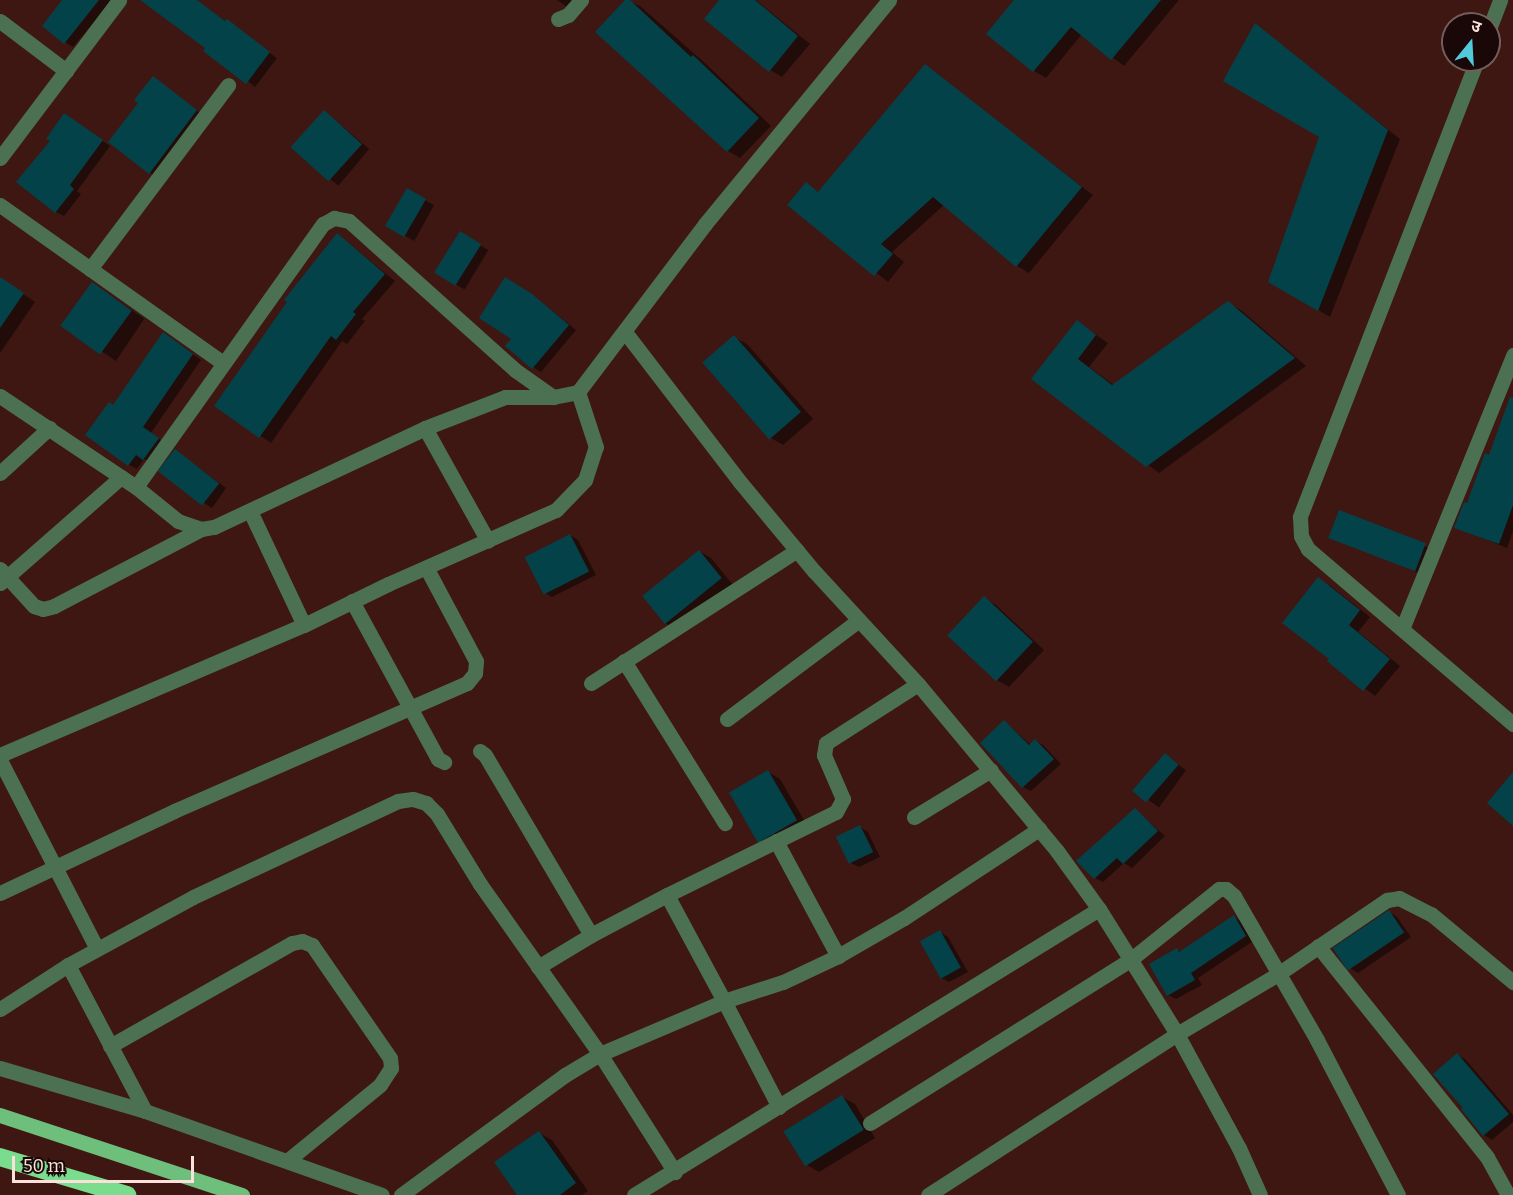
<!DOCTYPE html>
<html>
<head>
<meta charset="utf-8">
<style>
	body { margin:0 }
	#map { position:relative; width:1513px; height:1195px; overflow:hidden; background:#3e1713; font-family:Bitter,"Noto Sans Devanagari",serif }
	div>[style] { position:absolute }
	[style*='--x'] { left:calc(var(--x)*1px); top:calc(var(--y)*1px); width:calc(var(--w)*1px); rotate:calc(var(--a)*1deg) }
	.shadow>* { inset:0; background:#0007; transform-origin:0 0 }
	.building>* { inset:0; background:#04424a; transform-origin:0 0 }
	.minor>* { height:15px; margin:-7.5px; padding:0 7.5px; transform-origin:7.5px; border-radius:7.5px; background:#4c7152 }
	.major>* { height:15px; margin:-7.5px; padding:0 7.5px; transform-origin:7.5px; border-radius:7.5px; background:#6ebe7c }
	.highway>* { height:18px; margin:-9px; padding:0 9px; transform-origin:9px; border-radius:9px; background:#7adc8d }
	span { translate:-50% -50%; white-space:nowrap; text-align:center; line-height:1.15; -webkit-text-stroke:6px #190807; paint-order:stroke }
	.north { position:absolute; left:1441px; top:12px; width:60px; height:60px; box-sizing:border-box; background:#190807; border:2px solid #735e5c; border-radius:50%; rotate:18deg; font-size:16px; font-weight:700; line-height:24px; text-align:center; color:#fbe0db }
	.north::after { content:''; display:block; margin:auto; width:21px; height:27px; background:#53cadc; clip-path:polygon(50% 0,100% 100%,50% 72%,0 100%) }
	.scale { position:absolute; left:12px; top:1156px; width:182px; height:27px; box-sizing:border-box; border:3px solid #fbe0db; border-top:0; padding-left:8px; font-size:18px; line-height:21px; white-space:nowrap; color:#fbe0db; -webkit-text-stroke:4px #190807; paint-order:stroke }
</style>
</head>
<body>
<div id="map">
	<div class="shadow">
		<i style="clip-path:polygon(64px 0,112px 0,73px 47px,65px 42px)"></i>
		<i style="clip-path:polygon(159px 0,196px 0,277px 58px,255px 87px,207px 48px)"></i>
		<i style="clip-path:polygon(557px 0,584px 0,573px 11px)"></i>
		<i style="clip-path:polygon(627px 0,640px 6px,706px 64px,771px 126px,740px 158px,728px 151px)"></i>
		<i style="clip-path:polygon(721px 0,756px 0,810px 44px,782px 77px,770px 70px)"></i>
		<i style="clip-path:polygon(1016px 0,1179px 0,1124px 66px,1082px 34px,1046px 78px,1034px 71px)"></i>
		<i style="clip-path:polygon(1255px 25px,1400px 139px,1330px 317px,1270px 281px,1321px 136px)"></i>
		<i style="clip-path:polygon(925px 66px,1093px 195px,1029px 273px,1017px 266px,944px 205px,892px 252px,904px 262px,888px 282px,790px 205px,806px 184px,820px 193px)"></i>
		<i style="clip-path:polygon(161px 83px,204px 116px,158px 177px,150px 173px)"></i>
		<i style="left:324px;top:111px;width:59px;height:48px;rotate:40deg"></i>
		<i style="clip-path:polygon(72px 120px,110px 146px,77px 191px,81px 194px,64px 216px,56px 212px)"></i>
		<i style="left:407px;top:190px;width:31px;height:41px;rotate:29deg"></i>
		<i style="left:460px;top:233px;width:33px;height:46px;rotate:31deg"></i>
		<i style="clip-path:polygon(338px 235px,395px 281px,362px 319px,365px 321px,347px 344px,342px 341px,271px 443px,216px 406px)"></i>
		<i style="clip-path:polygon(0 278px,35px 302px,0 353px)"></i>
		<i style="clip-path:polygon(506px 279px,540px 301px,576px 330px,541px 372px,533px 367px,514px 339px)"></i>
		<i style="left:93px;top:284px;width:62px;height:51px;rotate:34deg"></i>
		<i style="clip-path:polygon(1228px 303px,1241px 310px,1306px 366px,1159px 473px,1033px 379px,1077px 322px,1108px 343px,1089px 367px,1114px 385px)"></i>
		<i style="clip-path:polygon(734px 337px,747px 344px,813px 419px,783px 445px,771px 438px)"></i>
		<i style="clip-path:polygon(171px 339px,201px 360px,151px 433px,166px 444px,152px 463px,144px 459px,137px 469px,129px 465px,113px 407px)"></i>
		<i style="clip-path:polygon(1513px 398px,1513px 531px,1507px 548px,1455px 527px,1489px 457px)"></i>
		<i style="clip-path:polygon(183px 456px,226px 488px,212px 508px,204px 503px)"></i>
		<i style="left:1340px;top:512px;width:105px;height:27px;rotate:22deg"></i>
		<i style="clip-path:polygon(570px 535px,578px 540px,596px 575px,552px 597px,544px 592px)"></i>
		<i style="clip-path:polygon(699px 551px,711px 558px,733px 585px,678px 630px,665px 623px)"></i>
		<i style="clip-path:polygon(1329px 585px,1370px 617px,1358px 632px,1400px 666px,1375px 696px,1329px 661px)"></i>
		<i style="clip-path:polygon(984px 598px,996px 605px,1044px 650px,1009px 687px,997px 680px)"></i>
		<i style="clip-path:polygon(1005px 722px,1031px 745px,1035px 740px,1043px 745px,1061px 764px,1031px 791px,1023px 787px,982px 743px)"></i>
		<i style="left:1165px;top:755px;width:26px;height:46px;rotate:36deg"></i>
		<i style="clip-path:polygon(768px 772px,780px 779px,808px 827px,771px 846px,758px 839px)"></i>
		<i style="clip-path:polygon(1135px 810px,1165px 836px,1132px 868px,1124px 863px,1103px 882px,1095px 878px)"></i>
		<i style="clip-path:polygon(860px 827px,868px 832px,880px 857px,859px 867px,851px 863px)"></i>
		<i style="clip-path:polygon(1390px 912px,1397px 917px,1411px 937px,1358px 973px,1350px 968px)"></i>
		<i style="clip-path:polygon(1234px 917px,1242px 922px,1253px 941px,1198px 978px,1202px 985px,1176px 999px,1168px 995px,1177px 950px,1181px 952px)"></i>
		<i style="clip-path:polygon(940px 932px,948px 937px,968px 972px,949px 982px,941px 978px)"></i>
		<i style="clip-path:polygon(1457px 1055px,1465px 1059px,1513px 1115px,1513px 1122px,1492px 1140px,1484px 1135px,1463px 1109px)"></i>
		<i style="clip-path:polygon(842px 1097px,855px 1104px,875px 1138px,819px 1172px,807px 1165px)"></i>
		<i style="clip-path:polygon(539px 1133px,552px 1140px,588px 1191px,582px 1195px,519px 1195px)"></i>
	</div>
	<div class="building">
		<i style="clip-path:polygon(62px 0,99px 0,64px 44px,42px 26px)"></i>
		<i style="clip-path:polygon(140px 0,197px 0,225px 21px,227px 19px,270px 52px,246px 84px,203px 51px,205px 48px)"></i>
		<i style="clip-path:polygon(625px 0,630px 0,691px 57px,693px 55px,759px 118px,727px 152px,595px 32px)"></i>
		<i style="clip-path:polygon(719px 0,755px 0,798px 36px,769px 72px,704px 19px)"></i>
		<i style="clip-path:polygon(1014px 0,1161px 0,1111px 60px,1071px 27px,1033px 72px,986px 34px)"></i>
		<i style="clip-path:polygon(1255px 23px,1388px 130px,1318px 311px,1268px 282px,1319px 137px,1223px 81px)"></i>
		<i style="clip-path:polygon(925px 64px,1082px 187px,1016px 267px,933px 197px,881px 244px,893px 254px,874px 276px,787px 205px,806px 182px,818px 192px)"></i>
		<i style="clip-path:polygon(153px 76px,197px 110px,149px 174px,108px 142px,138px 103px,134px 100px)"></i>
		<i style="left:324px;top:110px;width:51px;height:50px;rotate:42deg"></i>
		<i style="clip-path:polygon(64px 113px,103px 140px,70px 185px,74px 189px,55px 213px,16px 182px,50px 141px,46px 139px)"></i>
		<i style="left:407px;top:188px;width:22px;height:44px;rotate:30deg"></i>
		<i style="left:460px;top:231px;width:25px;height:49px;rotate:32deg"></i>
		<i style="clip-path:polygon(337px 233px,385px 274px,353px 312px,356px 314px,336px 340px,331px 336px,259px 438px,214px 406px,287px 302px,284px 300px)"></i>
		<i style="clip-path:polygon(0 277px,24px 293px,0 328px)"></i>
		<i style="clip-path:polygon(505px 277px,532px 294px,569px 325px,532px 369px,505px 346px,511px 339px,479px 318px)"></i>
		<i style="left:92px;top:282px;width:49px;height:54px;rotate:36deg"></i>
		<i style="clip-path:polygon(1228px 301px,1295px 358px,1146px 467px,1031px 379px,1077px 320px,1096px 335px,1078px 359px,1112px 385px)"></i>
		<i style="clip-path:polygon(163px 332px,193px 354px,143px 427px,159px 438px,143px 460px,136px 455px,128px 466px,85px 435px,109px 402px,113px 405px)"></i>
		<i style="left:734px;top:335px;width:102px;height:42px;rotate:49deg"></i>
		<i style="clip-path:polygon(1510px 397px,1513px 398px,1513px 505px,1499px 544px,1454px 528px,1464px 502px,1467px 503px,1485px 453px,1489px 455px)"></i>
		<i style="left:175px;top:449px;width:56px;height:28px;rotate:38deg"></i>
		<i style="left:1339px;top:510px;width:93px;height:30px;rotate:21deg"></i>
		<i style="left:570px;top:534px;width:42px;height:51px;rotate:63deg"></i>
		<i style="left:699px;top:550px;width:36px;height:73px;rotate:51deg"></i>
		<i style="clip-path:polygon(1318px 577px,1360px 610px,1349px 625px,1390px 659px,1363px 691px,1327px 661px,1329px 659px,1282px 623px)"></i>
		<i style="left:984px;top:596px;width:67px;height:54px;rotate:43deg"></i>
		<i style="clip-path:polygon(1004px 720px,1029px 745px,1035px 739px,1054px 759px,1022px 788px,980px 743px)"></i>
		<i style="left:1165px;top:753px;width:18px;height:50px;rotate:41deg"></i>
		<i style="left:768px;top:770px;width:58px;height:45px;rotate:60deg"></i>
		<i style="clip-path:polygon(1513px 772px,1513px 826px,1487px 803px)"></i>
		<i style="clip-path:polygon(1135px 808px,1158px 831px,1123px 864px,1117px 858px,1094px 879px,1076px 861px)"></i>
		<i style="left:860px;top:825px;width:30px;height:27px;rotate:64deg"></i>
		<i style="left:1389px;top:910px;width:27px;height:68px;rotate:56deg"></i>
		<i style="clip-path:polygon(1234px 915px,1246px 936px,1191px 973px,1195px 980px,1167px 996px,1149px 964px,1177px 948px,1179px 952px)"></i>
		<i style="left:940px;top:930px;width:43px;height:23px;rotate:61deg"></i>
		<i style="clip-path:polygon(1457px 1053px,1509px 1114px,1483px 1136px,1461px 1109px,1463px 1108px,1433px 1074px)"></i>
		<i style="left:842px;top:1095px;width:41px;height:69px;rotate:58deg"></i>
		<i style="clip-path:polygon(539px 1131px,576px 1183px,560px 1195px,517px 1195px,494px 1162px)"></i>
	</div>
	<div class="minor">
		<i style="--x:558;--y:19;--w:11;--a:-22"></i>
		<i style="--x:568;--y:15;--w:20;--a:-49"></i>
		<i style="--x:0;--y:21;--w:83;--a:37.1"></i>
		<i style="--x:1489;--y:29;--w:31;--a:-69"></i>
		<i style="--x:1477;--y:60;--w:490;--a:111.2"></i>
		<i style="--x:1300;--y:517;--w:19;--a:87"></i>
		<i style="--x:1301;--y:536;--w:15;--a:62"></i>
		<i style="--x:1308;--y:549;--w:270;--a:40.5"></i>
		<i style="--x:0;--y:158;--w:198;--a:-53"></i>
		<i style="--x:0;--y:205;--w:273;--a:35.3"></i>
		<i style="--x:90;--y:269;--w:230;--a:-53.1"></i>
		<i style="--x:625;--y:332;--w:189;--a:52.5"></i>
		<i style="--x:740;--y:482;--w:116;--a:50.3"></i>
		<i style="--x:814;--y:571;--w:154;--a:47.4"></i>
		<i style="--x:918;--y:684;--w:217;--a:50.2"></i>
		<i style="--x:1057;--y:851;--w:72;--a:54.1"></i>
		<i style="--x:1099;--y:909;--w:147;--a:58"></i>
		<i style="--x:1177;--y:1034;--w:130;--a:61.5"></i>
		<i style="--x:1239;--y:1148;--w:51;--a:65.9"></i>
		<i style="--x:0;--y:396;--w:164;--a:33.8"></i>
		<i style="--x:136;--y:487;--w:54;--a:39"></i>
		<i style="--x:178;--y:521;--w:24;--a:19"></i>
		<i style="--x:201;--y:529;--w:13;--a:-9"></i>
		<i style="--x:214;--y:527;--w:233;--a:-25.1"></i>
		<i style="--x:425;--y:428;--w:86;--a:-21.2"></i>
		<i style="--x:505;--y:397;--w:48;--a:0"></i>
		<i style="--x:553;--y:397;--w:25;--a:-11"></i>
		<i style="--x:578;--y:392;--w:211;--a:-52.9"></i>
		<i style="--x:705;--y:224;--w:290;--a:-50.6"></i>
		<i style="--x:425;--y:428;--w:129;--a:60.9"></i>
		<i style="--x:0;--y:473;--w:67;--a:-42.6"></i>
		<i style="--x:136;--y:487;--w:323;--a:-54.6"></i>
		<i style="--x:323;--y:224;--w:13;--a:-29"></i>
		<i style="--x:334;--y:218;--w:15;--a:11"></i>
		<i style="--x:349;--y:221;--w:223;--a:41.9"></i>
		<i style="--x:515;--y:370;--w:47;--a:35.4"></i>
		<i style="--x:250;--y:511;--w:126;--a:64.7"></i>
		<i style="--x:0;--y:569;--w:50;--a:47.4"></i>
		<i style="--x:34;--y:606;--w:9;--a:18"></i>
		<i style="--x:43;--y:609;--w:11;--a:-15"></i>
		<i style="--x:54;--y:606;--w:166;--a:-27.6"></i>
		<i style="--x:0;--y:583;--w:161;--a:-41.2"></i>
		<i style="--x:352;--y:601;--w:180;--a:61.4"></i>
		<i style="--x:438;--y:759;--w:7;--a:27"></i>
		<i style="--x:1402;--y:629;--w:296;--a:-67.9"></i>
		<i style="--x:624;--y:661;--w:191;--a:58.1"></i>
		<i style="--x:591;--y:683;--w:245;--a:-32.8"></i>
		<i style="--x:727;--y:719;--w:165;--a:-36.9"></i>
		<i style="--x:480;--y:751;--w:6;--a:39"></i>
		<i style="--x:485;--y:755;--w:209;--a:59.5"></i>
		<i style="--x:0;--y:755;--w:331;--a:-23.2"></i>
		<i style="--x:304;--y:625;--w:93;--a:-26"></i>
		<i style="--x:388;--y:584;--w:184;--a:-23.8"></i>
		<i style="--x:556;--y:510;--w:42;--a:-46"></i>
		<i style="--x:585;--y:480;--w:35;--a:-72"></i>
		<i style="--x:596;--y:447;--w:58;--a:-108.1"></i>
		<i style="--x:0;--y:760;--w:212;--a:62.8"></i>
		<i style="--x:914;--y:817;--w:90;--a:-31.4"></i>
		<i style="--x:776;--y:841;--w:131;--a:61.7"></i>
		<i style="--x:0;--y:893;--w:192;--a:-25.2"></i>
		<i style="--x:174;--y:811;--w:320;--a:-23.6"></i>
		<i style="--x:467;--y:683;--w:13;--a:-51"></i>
		<i style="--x:475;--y:673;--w:12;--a:-85"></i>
		<i style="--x:476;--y:661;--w:106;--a:-118"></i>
		<i style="--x:1318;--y:946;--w:270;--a:51.3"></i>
		<i style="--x:1487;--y:1157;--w:43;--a:61.1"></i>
		<i style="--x:68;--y:965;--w:165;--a:62.2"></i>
		<i style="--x:538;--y:967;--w:62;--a:-31.1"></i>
		<i style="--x:591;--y:935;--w:86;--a:-27.8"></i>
		<i style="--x:667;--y:895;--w:188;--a:-26.2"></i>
		<i style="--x:836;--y:812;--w:15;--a:-62"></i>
		<i style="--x:843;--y:799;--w:48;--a:-113.4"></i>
		<i style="--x:824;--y:755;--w:12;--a:-81"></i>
		<i style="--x:826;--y:743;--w:109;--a:-32.7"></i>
		<i style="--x:0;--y:1009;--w:81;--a:-32.9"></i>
		<i style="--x:68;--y:965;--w:142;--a:-28.5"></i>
		<i style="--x:193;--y:897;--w:226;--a:-25.1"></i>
		<i style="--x:398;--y:801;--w:15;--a:-8"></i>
		<i style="--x:413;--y:799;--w:14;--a:17"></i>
		<i style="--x:426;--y:803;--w:16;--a:45"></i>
		<i style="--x:437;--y:814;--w:82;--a:58.4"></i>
		<i style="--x:480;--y:884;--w:208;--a:54.8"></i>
		<i style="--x:600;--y:1054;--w:140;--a:57.6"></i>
		<i style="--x:110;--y:1046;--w:209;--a:-29.5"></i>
		<i style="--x:292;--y:943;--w:10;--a:-11"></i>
		<i style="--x:302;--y:941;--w:11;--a:22"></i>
		<i style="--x:312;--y:945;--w:137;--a:55.4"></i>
		<i style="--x:390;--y:1058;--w:10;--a:84"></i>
		<i style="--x:391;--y:1068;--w:20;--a:123"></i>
		<i style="--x:380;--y:1085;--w:119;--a:140.8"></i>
		<i style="--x:0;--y:1068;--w:151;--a:16.5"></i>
		<i style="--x:145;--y:1111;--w:251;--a:19.5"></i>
		<i style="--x:779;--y:1107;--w:119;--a:-117.4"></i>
		<i style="--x:724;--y:1001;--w:62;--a:-17.9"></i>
		<i style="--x:783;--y:982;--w:61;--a:-25.3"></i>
		<i style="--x:838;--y:956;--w:76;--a:-29.9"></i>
		<i style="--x:904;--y:918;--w:162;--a:-33.4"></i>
		<i style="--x:870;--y:1123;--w:307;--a:-32.1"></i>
		<i style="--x:1130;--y:960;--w:114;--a:-38.6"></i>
		<i style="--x:1219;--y:889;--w:7;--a:0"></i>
		<i style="--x:1226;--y:889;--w:11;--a:41"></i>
		<i style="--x:1234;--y:896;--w:166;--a:60"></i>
		<i style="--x:1317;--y:1040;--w:175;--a:62.4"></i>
		<i style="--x:401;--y:1195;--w:203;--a:-36.2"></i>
		<i style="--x:565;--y:1075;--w:41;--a:-31"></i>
		<i style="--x:600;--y:1054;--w:135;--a:-23.1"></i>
		<i style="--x:724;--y:1001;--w:120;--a:-118.3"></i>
		<i style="--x:634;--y:1195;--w:546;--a:-31.59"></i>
		<i style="--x:928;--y:1195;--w:297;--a:-32.9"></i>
		<i style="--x:1177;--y:1034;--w:117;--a:-30.7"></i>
		<i style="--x:1278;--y:974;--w:132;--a:-34.2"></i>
		<i style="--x:1387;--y:900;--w:12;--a:-9"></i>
		<i style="--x:1399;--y:898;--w:36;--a:27"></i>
		<i style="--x:1431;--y:914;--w:107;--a:39.7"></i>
	</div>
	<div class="major">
		<i style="--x:0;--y:1115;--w:255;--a:18.3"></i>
	</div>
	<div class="highway">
		<i style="--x:0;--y:1157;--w:133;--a:16.7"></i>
	</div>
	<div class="north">उ</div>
	<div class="scale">50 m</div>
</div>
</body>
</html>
